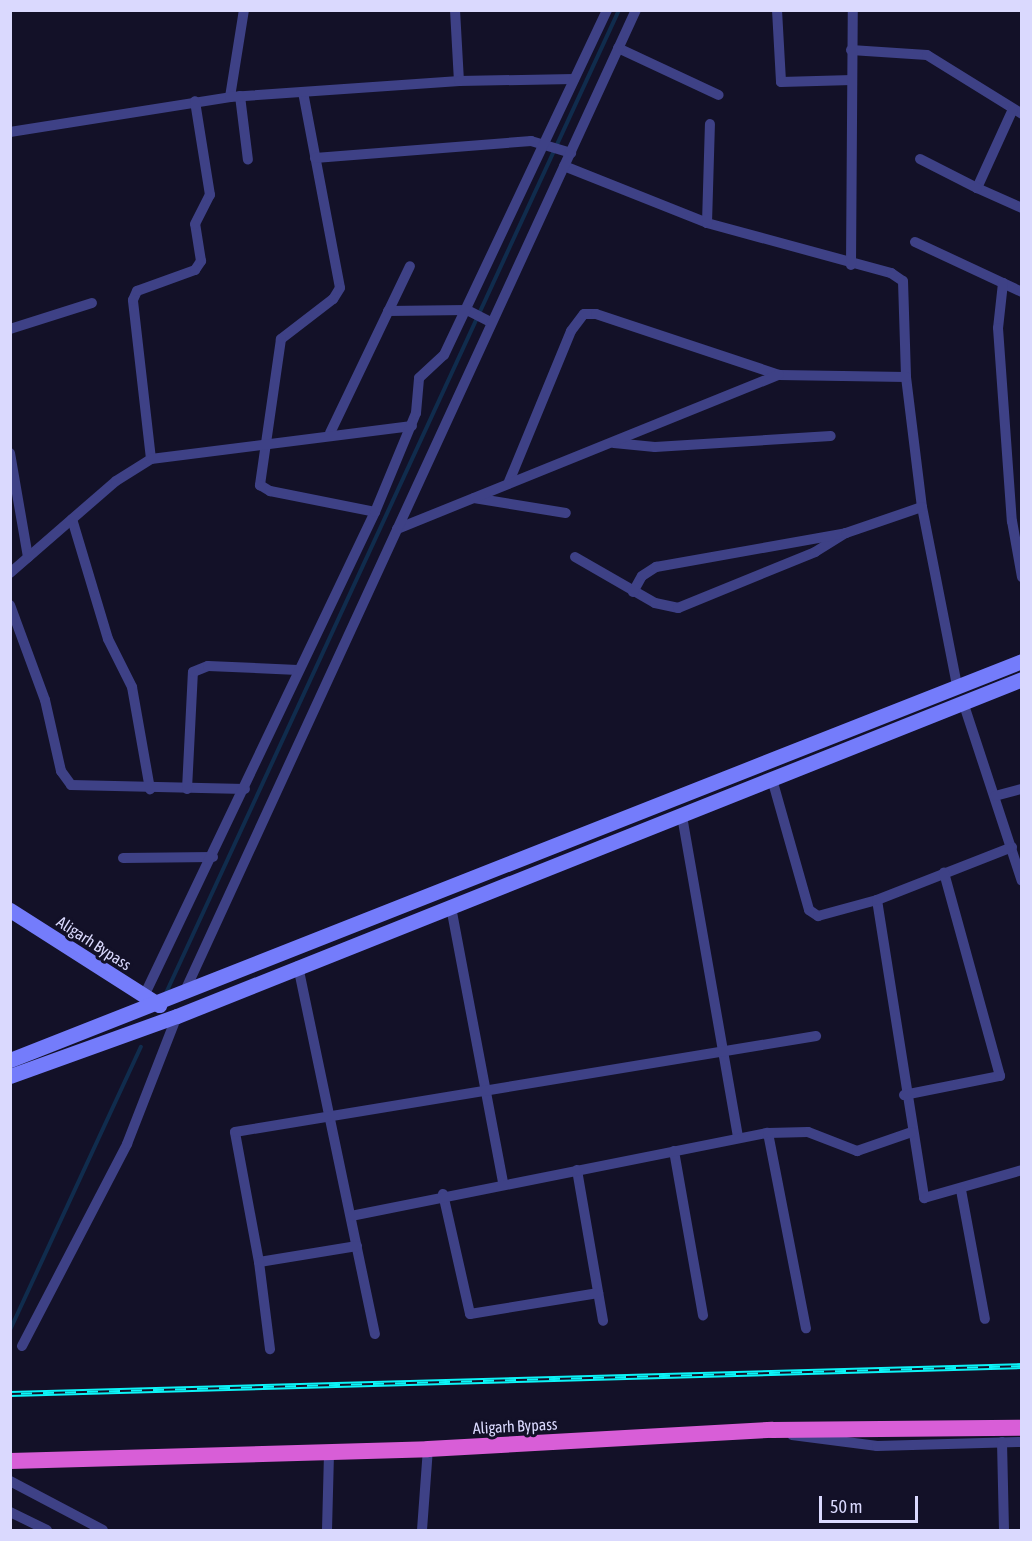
<!DOCTYPE html>
<html>
<head>
<meta charset="utf-8">
<style>
	body { margin:0 }
	#map { position:relative; width:1032px; height:1541px; overflow:hidden; background:#131128; font-family:"Asap Condensed",sans-serif }
	div>[style] { position:absolute }
	[style*='--x'] { left:calc(var(--x)*1px); top:calc(var(--y)*1px); width:calc(var(--w)*1px); rotate:calc(var(--a)*1deg) }
	.stream>* { height:4px; margin:-2px; padding:0 2px; transform-origin:2px; border-radius:2px; background:#102c4d }
	.minor>* { height:10px; margin:-5px; padding:0 5px; transform-origin:5px; border-radius:5px; background:#3e4186 }
	.secondary>* { height:15px; margin:-7.5px; padding:0 7.5px; transform-origin:7.5px; border-radius:7.5px; background:#747cfb }
	.trunk>* { height:16px; margin:-8px; padding:0 8px; transform-origin:8px; border-radius:8px; background:#d85ed7 }
	.rail>* { height:6px; margin-top:-3px; transform-origin:0; background:repeating-linear-gradient(90deg,#131128 0 11px,#0cf4f7 0 22px); box-sizing:border-box; border-block:2px solid #0cf4f7 }
	span { translate:-50% -50%; white-space:nowrap; text-align:center; line-height:1.15; -webkit-text-stroke:6px #131128; paint-order:stroke }
	.street-label { font-size:16px; color:#dad9fe }
	.frame { position:absolute; inset:0; border:12px solid #dad9fe; pointer-events:none }
	.scale { position:absolute; left:819px; top:1496px; width:99px; height:27px; box-sizing:border-box; border:3px solid #dad9fe; border-top:0; padding-left:8px; font-size:18px; line-height:21px; white-space:nowrap; color:#dad9fe; -webkit-text-stroke:4px #131128; paint-order:stroke }
</style>
</head>
<body>
<div id="map">
	<div class="stream">
		<i style="--x:166;--y:993;--w:1082;--a:-65.26"></i>
		<i style="--x:10;--y:1330;--w:312;--a:-65.2"></i>
	</div>
	<div class="minor">
		<i style="--x:455;--y:10;--w:71;--a:86.8"></i>
		<i style="--x:777;--y:10;--w:72;--a:86.8"></i>
		<i style="--x:781;--y:82;--w:71;--a:-1.6"></i>
		<i style="--x:618;--y:48;--w:111;--a:25"></i>
		<i style="--x:851;--y:50;--w:76;--a:3.8"></i>
		<i style="--x:927;--y:55;--w:112;--a:31.8"></i>
		<i style="--x:303;--y:92;--w:199;--a:79.3"></i>
		<i style="--x:340;--y:288;--w:13;--a:122"></i>
		<i style="--x:333;--y:299;--w:66;--a:142.4"></i>
		<i style="--x:281;--y:339;--w:148;--a:98.2"></i>
		<i style="--x:260;--y:485;--w:12;--a:31"></i>
		<i style="--x:270;--y:491;--w:107;--a:11.3"></i>
		<i style="--x:240;--y:96;--w:64;--a:82.9"></i>
		<i style="--x:230;--y:97;--w:88;--a:-80.9"></i>
		<i style="--x:1013;--y:109;--w:87;--a:114.5"></i>
		<i style="--x:977;--y:188;--w:49;--a:24"></i>
		<i style="--x:10;--y:132;--w:223;--a:-9"></i>
		<i style="--x:230;--y:97;--w:230;--a:-4"></i>
		<i style="--x:459;--y:81;--w:115;--a:-1"></i>
		<i style="--x:315;--y:158;--w:217;--a:-4.5"></i>
		<i style="--x:531;--y:141;--w:42;--a:16.7"></i>
		<i style="--x:920;--y:159;--w:64;--a:27"></i>
		<i style="--x:564;--y:166;--w:154;--a:21.7"></i>
		<i style="--x:707;--y:223;--w:191;--a:15.2"></i>
		<i style="--x:891;--y:273;--w:14;--a:34"></i>
		<i style="--x:903;--y:281;--w:96;--a:88.2"></i>
		<i style="--x:906;--y:377;--w:131;--a:83"></i>
		<i style="--x:922;--y:507;--w:182;--a:78.9"></i>
		<i style="--x:707;--y:223;--w:99;--a:-88.3"></i>
		<i style="--x:915;--y:242;--w:97;--a:25"></i>
		<i style="--x:851;--y:265;--w:255;--a:-89.6"></i>
		<i style="--x:1022;--y:292;--w:21;--a:-155"></i>
		<i style="--x:1003;--y:283;--w:45;--a:96.3"></i>
		<i style="--x:998;--y:328;--w:194;--a:85.9"></i>
		<i style="--x:1012;--y:521;--w:57;--a:79.9"></i>
		<i style="--x:388;--y:311;--w:79;--a:-0.7"></i>
		<i style="--x:467;--y:310;--w:27;--a:27"></i>
		<i style="--x:10;--y:329;--w:86;--a:-17.6"></i>
		<i style="--x:330;--y:433;--w:185;--a:-64.4"></i>
		<i style="--x:614;--y:443;--w:41;--a:5.6"></i>
		<i style="--x:655;--y:447;--w:176;--a:-3.6"></i>
		<i style="--x:10;--y:453;--w:106;--a:80.2"></i>
		<i style="--x:151;--y:459;--w:160;--a:-96.5"></i>
		<i style="--x:133;--y:300;--w:10;--a:-66"></i>
		<i style="--x:137;--y:291;--w:62;--a:-19.9"></i>
		<i style="--x:195;--y:270;--w:11;--a:-56"></i>
		<i style="--x:201;--y:261;--w:37;--a:-99"></i>
		<i style="--x:195;--y:224;--w:33;--a:-63"></i>
		<i style="--x:210;--y:195;--w:95;--a:-99.1"></i>
		<i style="--x:508;--y:484;--w:165;--a:-67.6"></i>
		<i style="--x:571;--y:331;--w:21;--a:-53"></i>
		<i style="--x:584;--y:314;--w:12;--a:0"></i>
		<i style="--x:596;--y:314;--w:193;--a:18.4"></i>
		<i style="--x:779;--y:375;--w:127;--a:0.9"></i>
		<i style="--x:474;--y:498;--w:93;--a:9.3"></i>
		<i style="--x:72;--y:519;--w:125;--a:73.3"></i>
		<i style="--x:108;--y:639;--w:54;--a:63.4"></i>
		<i style="--x:132;--y:687;--w:104;--a:80"></i>
		<i style="--x:397;--y:529;--w:412;--a:-22"></i>
		<i style="--x:575;--y:557;--w:92;--a:29.9"></i>
		<i style="--x:655;--y:603;--w:24;--a:12"></i>
		<i style="--x:678;--y:608;--w:148;--a:-22.2"></i>
		<i style="--x:815;--y:552;--w:36;--a:-32"></i>
		<i style="--x:10;--y:573;--w:140;--a:-41"></i>
		<i style="--x:116;--y:481;--w:41;--a:-32.2"></i>
		<i style="--x:151;--y:459;--w:263;--a:-7.2"></i>
		<i style="--x:633;--y:592;--w:18;--a:-61"></i>
		<i style="--x:642;--y:576;--w:17;--a:-33"></i>
		<i style="--x:656;--y:567;--w:193;--a:-10.1"></i>
		<i style="--x:846;--y:533;--w:80;--a:-18.9"></i>
		<i style="--x:10;--y:605;--w:101;--a:69.8"></i>
		<i style="--x:45;--y:700;--w:73;--a:77.3"></i>
		<i style="--x:61;--y:771;--w:17;--a:54"></i>
		<i style="--x:71;--y:785;--w:174;--a:1.3"></i>
		<i style="--x:963;--y:702;--w:188;--a:71.8"></i>
		<i style="--x:772;--y:779;--w:136;--a:74.2"></i>
		<i style="--x:809;--y:910;--w:11;--a:34"></i>
		<i style="--x:818;--y:916;--w:61;--a:-15.2"></i>
		<i style="--x:877;--y:900;--w:302;--a:81"></i>
		<i style="--x:924;--y:1198;--w:102;--a:-15.9"></i>
		<i style="--x:187;--y:789;--w:117;--a:-87.1"></i>
		<i style="--x:193;--y:672;--w:16;--a:-22"></i>
		<i style="--x:208;--y:666;--w:90;--a:2.5"></i>
		<i style="--x:995;--y:796;--w:28;--a:-15"></i>
		<i style="--x:682;--y:816;--w:326;--a:80.1"></i>
		<i style="--x:123;--y:858;--w:90;--a:-0.6"></i>
		<i style="--x:877;--y:900;--w:145;--a:-21.4"></i>
		<i style="--x:451;--y:907;--w:280;--a:79.3"></i>
		<i style="--x:298;--y:966;--w:376;--a:78.2"></i>
		<i style="--x:184;--y:993;--w:1082;--a:-65.31"></i>
		<i style="--x:144;--y:996;--w:536;--a:-64.49"></i>
		<i style="--x:375;--y:512;--w:107;--a:-67.5"></i>
		<i style="--x:416;--y:413;--w:35;--a:-85"></i>
		<i style="--x:419;--y:378;--w:34;--a:-43"></i>
		<i style="--x:444;--y:355;--w:382;--a:-64.7"></i>
		<i style="--x:904;--y:1095;--w:98;--a:-11.2"></i>
		<i style="--x:1000;--y:1076;--w:211;--a:-105.4"></i>
		<i style="--x:768;--y:1133;--w:199;--a:79"></i>
		<i style="--x:674;--y:1151;--w:167;--a:80"></i>
		<i style="--x:577;--y:1170;--w:153;--a:80.2"></i>
		<i style="--x:961;--y:1190;--w:131;--a:79.5"></i>
		<i style="--x:443;--y:1194;--w:123;--a:77.3"></i>
		<i style="--x:470;--y:1314;--w:130;--a:-9.3"></i>
		<i style="--x:351;--y:1216;--w:425;--a:-11.3"></i>
		<i style="--x:768;--y:1133;--w:40;--a:-1.4"></i>
		<i style="--x:808;--y:1132;--w:53;--a:21.2"></i>
		<i style="--x:857;--y:1151;--w:58;--a:-19.1"></i>
		<i style="--x:357;--y:1246;--w:99;--a:170.7"></i>
		<i style="--x:259;--y:1262;--w:132;--a:-100.5"></i>
		<i style="--x:235;--y:1132;--w:589;--a:-9.38"></i>
		<i style="--x:259;--y:1262;--w:88;--a:82.8"></i>
		<i style="--x:22;--y:1346;--w:228;--a:-62.5"></i>
		<i style="--x:127;--y:1144;--w:137;--a:-68.7"></i>
		<i style="--x:792;--y:1435;--w:86;--a:7.4"></i>
		<i style="--x:877;--y:1446;--w:145;--a:-1.6"></i>
		<i style="--x:1002;--y:1442;--w:88;--a:88.7"></i>
		<i style="--x:10;--y:1481;--w:105;--a:27.8"></i>
		<i style="--x:10;--y:1512;--w:41;--a:25.9"></i>
		<i style="--x:327;--y:1530;--w:78;--a:-88.5"></i>
		<i style="--x:422;--y:1530;--w:81;--a:-85.8"></i>
	</div>
	<div class="secondary">
		<i style="--x:10;--y:910;--w:177;--a:32.5"></i>
		<i style="--x:10;--y:1060;--w:1088;--a:-21.52"></i>
		<i style="--x:10;--y:1076;--w:177;--a:-19.8"></i>
		<i style="--x:177;--y:1016;--w:910;--a:-21.74"></i>
	</div>
	<div class="trunk">
		<i style="--x:10;--y:1461;--w:418;--a:-1.6"></i>
		<i style="--x:428;--y:1449;--w:345;--a:-3.2"></i>
		<i style="--x:772;--y:1430;--w:250;--a:-0.5"></i>
	</div>
	<div class="rail">
		<i style="--x:10;--y:1394;--w:1012;--a:-1.58"></i>
	</div>
	<div class="street-label">
		<span style="left:94px;top:943px;rotate:33deg">Aligarh Bypass</span>
		<span style="left:515px;top:1426px;rotate:-3deg">Aligarh Bypass</span>
	</div>
	<div class="frame"></div>
	<div class="scale">50 m</div>
</div>
</body>
</html>
